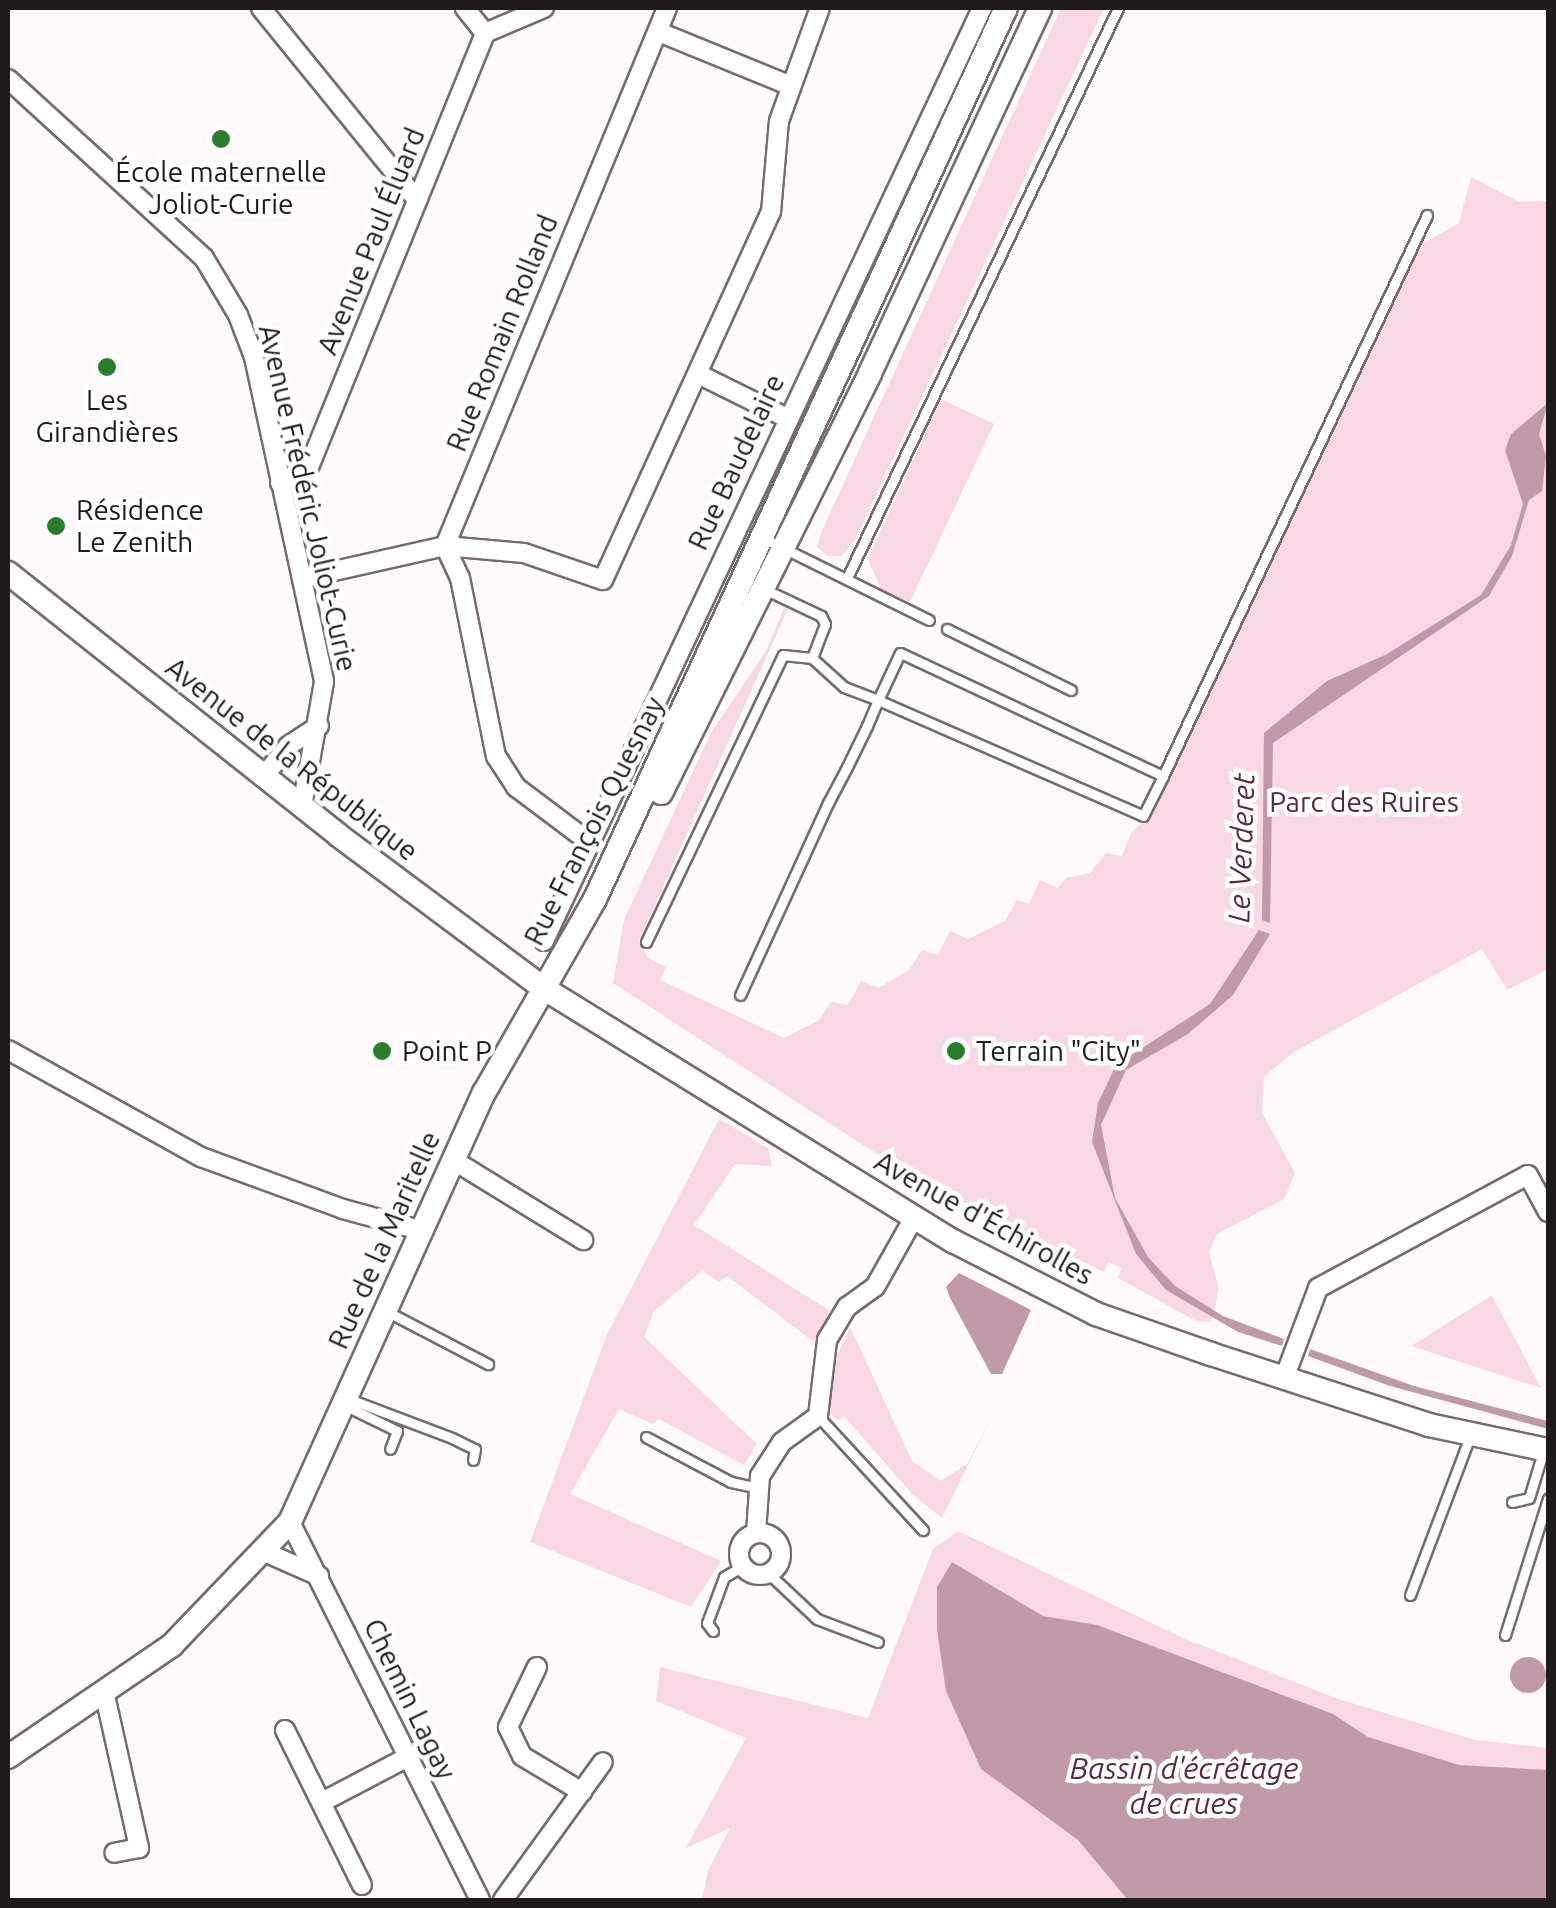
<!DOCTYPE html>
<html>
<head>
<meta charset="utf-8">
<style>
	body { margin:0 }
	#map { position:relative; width:1556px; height:1908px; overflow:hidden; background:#fef9fb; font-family:Ubuntu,sans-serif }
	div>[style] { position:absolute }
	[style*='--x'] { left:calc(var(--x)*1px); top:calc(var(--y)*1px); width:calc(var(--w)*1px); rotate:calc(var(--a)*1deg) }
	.green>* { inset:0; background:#f8d8e4 }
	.water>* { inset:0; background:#c09aa9 }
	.round { border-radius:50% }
	.roads { filter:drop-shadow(2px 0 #776b6f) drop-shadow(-2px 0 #776b6f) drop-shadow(0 2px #776b6f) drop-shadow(0 -2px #776b6f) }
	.service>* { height:9px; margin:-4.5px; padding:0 4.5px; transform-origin:4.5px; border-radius:4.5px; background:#fff }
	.minor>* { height:18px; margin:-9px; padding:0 9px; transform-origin:9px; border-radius:9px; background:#fff }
	.minor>.ring { margin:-9px; padding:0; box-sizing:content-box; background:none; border:18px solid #fff; border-radius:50% }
	.tertiary>* { height:22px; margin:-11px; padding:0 11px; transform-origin:11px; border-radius:11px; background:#fff }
	.dots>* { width:28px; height:28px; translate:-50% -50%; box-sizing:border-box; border:5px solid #fff; border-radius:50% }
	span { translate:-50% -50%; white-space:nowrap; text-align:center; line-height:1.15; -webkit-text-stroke:9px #fff; paint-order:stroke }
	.poi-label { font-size:28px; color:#1f1a1c }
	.left { translate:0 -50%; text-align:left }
	.street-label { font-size:28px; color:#1f1a1c }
	.park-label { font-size:28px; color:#59273e }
	.water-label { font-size:30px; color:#5b2940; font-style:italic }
	.frame { position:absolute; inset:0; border:10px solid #1f1a1c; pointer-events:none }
</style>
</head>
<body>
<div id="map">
	<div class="green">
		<i style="clip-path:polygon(1061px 8px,1104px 8px,855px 540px,842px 556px,828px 556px,817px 547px,821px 533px)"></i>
		<i style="clip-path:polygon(1471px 177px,1519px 202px,1548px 201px,1548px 969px,1507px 990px,1482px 949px,1294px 1052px,1264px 1077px,1262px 1113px,1295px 1173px,1284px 1199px,1217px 1234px,1209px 1252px,1219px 1289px,1211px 1322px,1196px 1321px,1118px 1278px,1122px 1268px,1108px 1262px,1104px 1272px,911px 1176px,613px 983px,624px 920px,711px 733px,766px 651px,784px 608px,788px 609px,639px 940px,647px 957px,666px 967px,660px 980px,784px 1038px,819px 1020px,831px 1002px,848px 1005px,861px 981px,879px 988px,909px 970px,922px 950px,938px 955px,950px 931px,968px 939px,1005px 921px,1017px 900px,1029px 904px,1040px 880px,1058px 888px,1066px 878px,1090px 873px,1106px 853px,1122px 856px,1132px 831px,1152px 816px,1422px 244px,1459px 223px)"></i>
		<i style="clip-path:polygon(941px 399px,994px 424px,910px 602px,881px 589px,868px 559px)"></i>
		<i style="clip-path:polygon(719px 1119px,768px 1148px,772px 1166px,735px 1164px,694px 1225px,830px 1311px,814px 1342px,727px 1276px,719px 1282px,703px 1271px,696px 1276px,654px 1311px,644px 1337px,757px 1444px,744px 1465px,659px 1419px,653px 1424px,619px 1409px,570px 1494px,721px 1561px,691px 1607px,530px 1542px,607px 1335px)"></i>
		<i style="clip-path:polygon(1491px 1296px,1492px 1296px,1541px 1388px,1411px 1346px)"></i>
		<i style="clip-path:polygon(850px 1327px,912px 1461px,941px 1481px,967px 1464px,991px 1418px,942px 1518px,912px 1494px,844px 1416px,838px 1421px,828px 1411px,833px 1365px)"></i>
		<i style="clip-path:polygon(958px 1531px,1183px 1638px,1338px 1699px,1475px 1740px,1548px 1748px,1548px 1900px,702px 1900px,708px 1871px,730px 1828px,686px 1848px,746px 1738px,656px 1701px,660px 1667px,868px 1718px,933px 1549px)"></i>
	</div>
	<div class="water">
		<i style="clip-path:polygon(1548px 403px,1539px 434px,1546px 456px,1542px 491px,1529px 500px,1512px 556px,1489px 596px,1273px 743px,1270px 923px,1262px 920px,1264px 733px,1327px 681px,1387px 654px,1481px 595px,1511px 545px,1523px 504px,1505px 450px,1511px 434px)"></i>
		<i style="clip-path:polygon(1259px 930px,1270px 934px,1233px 995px,1188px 1034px,1126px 1070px,1101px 1125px,1115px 1198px,1148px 1257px,1175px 1286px,1223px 1316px,1284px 1339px,1282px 1346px,1238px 1332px,1166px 1290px,1136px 1254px,1092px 1142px,1098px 1103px,1116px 1065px,1210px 1004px)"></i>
		<i style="clip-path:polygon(959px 1273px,1031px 1310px,1002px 1374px,991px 1374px,950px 1298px,946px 1287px)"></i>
		<i style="clip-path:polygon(1310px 1349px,1414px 1386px,1548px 1421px,1548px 1429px,1390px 1386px,1308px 1356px)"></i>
		<i style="clip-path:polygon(952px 1562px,1043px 1616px,1097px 1625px,1333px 1714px,1368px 1737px,1459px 1765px,1548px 1770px,1548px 1900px,1128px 1900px,1078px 1840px,981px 1769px,946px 1691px,937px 1630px,937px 1587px)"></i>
		<i class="round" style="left:1510px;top:1657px;width:36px;height:36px"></i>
	</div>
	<div class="roads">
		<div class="service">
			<i style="--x:763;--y:538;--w:185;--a:26.3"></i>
			<i style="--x:847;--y:578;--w:631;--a:-64.57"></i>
			<i style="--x:764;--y:589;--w:63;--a:25.3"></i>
			<i style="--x:821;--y:616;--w:9;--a:63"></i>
			<i style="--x:825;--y:624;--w:36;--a:111"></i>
			<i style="--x:947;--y:629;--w:138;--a:26.2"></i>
			<i style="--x:1163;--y:776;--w:620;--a:-64.8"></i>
			<i style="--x:646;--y:942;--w:318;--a:-64.5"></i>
			<i style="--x:783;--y:655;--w:29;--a:6"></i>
			<i style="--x:812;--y:658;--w:43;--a:42.2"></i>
			<i style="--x:844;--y:687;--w:36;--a:21"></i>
			<i style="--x:878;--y:700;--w:289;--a:23.6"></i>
			<i style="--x:1143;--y:816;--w:45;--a:-63.4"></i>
			<i style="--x:1163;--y:776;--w:290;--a:-154.9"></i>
			<i style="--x:900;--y:653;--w:52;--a:115.1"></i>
			<i style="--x:878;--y:700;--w:28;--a:113"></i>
			<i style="--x:867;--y:726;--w:46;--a:116"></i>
			<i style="--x:847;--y:767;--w:41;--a:117.8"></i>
			<i style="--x:828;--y:803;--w:211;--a:114.6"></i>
			<i style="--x:388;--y:1312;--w:113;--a:27.5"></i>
			<i style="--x:349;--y:1399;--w:110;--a:20.7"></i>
			<i style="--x:452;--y:1438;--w:25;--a:26"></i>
			<i style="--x:475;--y:1449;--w:11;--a:100"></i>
			<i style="--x:346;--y:1406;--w:57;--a:26.1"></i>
			<i style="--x:397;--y:1431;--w:19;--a:111"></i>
			<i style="--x:818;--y:1416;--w:155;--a:47.4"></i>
			<i style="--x:646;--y:1437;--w:96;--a:27.9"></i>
			<i style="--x:731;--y:1482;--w:29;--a:12"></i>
			<i style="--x:1512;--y:1502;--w:17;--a:-13"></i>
			<i style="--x:1529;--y:1498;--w:48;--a:-73.1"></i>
			<i style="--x:768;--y:1573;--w:67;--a:43.2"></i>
			<i style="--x:817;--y:1619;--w:65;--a:20.7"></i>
			<i style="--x:1410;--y:1595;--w:170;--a:-69.3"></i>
			<i style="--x:713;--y:1631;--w:10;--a:-127"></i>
			<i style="--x:707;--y:1623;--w:49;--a:-69.7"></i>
			<i style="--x:724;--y:1577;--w:22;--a:-30"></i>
			<i style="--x:1505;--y:1635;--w:143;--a:-72.5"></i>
		</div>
		<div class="minor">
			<i style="--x:261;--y:8;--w:247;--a:50.9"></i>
			<i style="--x:659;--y:32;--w:140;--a:22.2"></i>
			<i style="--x:485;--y:33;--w:64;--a:-23"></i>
			<i style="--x:8;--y:79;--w:265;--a:42.4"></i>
			<i style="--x:204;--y:258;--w:66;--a:59.2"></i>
			<i style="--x:238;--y:315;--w:45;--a:69.1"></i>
			<i style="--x:254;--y:357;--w:332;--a:77.8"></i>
			<i style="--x:324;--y:682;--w:127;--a:100"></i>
			<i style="--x:698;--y:374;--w:99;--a:26.3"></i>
			<i style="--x:280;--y:483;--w:33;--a:-29"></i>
			<i style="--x:309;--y:467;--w:468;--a:-67.9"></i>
			<i style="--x:485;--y:33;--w:32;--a:-129"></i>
			<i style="--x:445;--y:546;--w:79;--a:5.1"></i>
			<i style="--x:524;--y:553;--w:83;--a:18.9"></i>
			<i style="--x:603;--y:580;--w:405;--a:-65.5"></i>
			<i style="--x:771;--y:212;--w:91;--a:-85"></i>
			<i style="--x:779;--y:121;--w:120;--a:-70.1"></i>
			<i style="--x:445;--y:546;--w:35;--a:65"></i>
			<i style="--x:460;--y:578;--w:182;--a:78.6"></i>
			<i style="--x:496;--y:756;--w:37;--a:57"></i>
			<i style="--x:516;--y:787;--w:91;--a:37"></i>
			<i style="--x:303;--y:578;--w:146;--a:-12.7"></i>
			<i style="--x:445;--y:546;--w:582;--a:-67.58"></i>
			<i style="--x:264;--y:776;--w:38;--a:-51"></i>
			<i style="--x:288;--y:746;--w:37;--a:-33"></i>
			<i style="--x:544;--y:941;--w:1031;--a:-64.85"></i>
			<i style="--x:8;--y:1050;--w:221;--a:29"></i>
			<i style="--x:201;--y:1157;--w:151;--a:20.1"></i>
			<i style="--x:343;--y:1209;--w:80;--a:15.3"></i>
			<i style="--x:453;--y:1160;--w:153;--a:31.6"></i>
			<i style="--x:1285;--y:1376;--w:94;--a:-69.4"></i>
			<i style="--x:1318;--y:1288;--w:238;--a:-28.3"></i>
			<i style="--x:1528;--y:1175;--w:42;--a:61.6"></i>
			<i style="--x:290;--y:1522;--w:423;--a:63.3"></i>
			<i style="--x:756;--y:1533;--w:57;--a:-86"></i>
			<i style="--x:760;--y:1476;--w:40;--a:-57.1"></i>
			<i style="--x:782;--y:1442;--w:44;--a:-35.8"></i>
			<i style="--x:818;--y:1416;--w:77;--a:-83.2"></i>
			<i style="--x:827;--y:1340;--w:39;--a:-59"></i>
			<i style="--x:847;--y:1307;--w:34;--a:-36"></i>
			<i style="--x:875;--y:1287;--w:81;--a:-60.6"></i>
			<i class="ring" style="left:739px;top:1533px;width:24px;height:24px"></i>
			<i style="--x:267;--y:1553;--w:57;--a:23.9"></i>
			<i style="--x:537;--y:1667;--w:67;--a:115.8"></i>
			<i style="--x:508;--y:1727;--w:32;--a:64"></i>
			<i style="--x:522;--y:1756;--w:70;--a:31"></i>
			<i style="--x:104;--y:1691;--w:161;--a:77.4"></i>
			<i style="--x:139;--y:1848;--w:25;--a:169"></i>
			<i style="--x:285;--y:1730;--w:173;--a:63.6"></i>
			<i style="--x:322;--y:1802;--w:97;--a:-27.6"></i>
			<i style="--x:503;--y:1900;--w:170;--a:-54.1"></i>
		</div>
		<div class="tertiary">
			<i style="--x:8;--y:573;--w:421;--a:38.4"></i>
			<i style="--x:338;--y:835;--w:256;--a:36.7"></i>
			<i style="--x:543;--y:988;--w:482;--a:31.7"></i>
			<i style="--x:953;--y:1241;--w:161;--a:27"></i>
			<i style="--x:1096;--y:1314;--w:122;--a:19.2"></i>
			<i style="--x:1211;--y:1354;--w:229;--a:18"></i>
			<i style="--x:1429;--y:1425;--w:122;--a:11.9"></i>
			<i style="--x:661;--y:793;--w:469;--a:-63.5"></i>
			<i style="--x:870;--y:373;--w:403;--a:-65"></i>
			<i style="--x:8;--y:1757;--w:199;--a:-34.3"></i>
			<i style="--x:172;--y:1645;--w:170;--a:-46.2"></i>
			<i style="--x:290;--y:1522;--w:471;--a:-65.7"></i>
			<i style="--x:484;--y:1093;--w:224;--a:-60.2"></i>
			<i style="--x:595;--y:899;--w:981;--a:-65.24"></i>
		</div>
	</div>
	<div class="dots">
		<i style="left:221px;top:139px;background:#2a7d2a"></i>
		<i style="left:107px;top:367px;background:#2a7d2a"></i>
		<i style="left:56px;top:526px;background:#2a7d2a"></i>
		<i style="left:382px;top:1051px;background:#2a7d2a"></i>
		<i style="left:956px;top:1051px;background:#2a7d2a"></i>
	</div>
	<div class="poi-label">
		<span style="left:221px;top:188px">École maternelle<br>Joliot-Curie</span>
		<span style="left:107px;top:416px">Les<br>Girandières</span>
		<span class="left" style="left:76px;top:526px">Résidence<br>Le Zenith</span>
		<span class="left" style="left:402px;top:1051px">Point P</span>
		<span class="left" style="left:976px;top:1051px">Terrain "City"</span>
	</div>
	<div class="street-label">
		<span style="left:371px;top:241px;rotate:-68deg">Avenue Paul Éluard</span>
		<span style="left:502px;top:333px;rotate:-68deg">Rue Romain Rolland</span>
		<span style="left:736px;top:462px;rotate:-65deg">Rue Baudelaire</span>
		<span style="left:308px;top:498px;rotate:77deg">Avenue Frédéric Joliot-Curie</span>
		<span style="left:292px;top:759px;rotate:38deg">Avenue de la République</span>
		<span style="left:594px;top:821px;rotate:-63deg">Rue François Quesnay</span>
		<span style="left:984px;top:1218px;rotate:29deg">Avenue d'Échirolles</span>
		<span style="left:384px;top:1240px;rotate:-66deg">Rue de la Maritelle</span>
		<span style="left:410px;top:1699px;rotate:64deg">Chemin Lagay</span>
	</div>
	<div class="park-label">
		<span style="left:1364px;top:802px">Parc des Ruires</span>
	</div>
	<div class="water-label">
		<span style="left:1241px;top:848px;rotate:-88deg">Le Verderet</span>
		<span style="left:1184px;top:1785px">Bassin d'écrêtage<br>de crues</span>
	</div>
	<div class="frame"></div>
</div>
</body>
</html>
